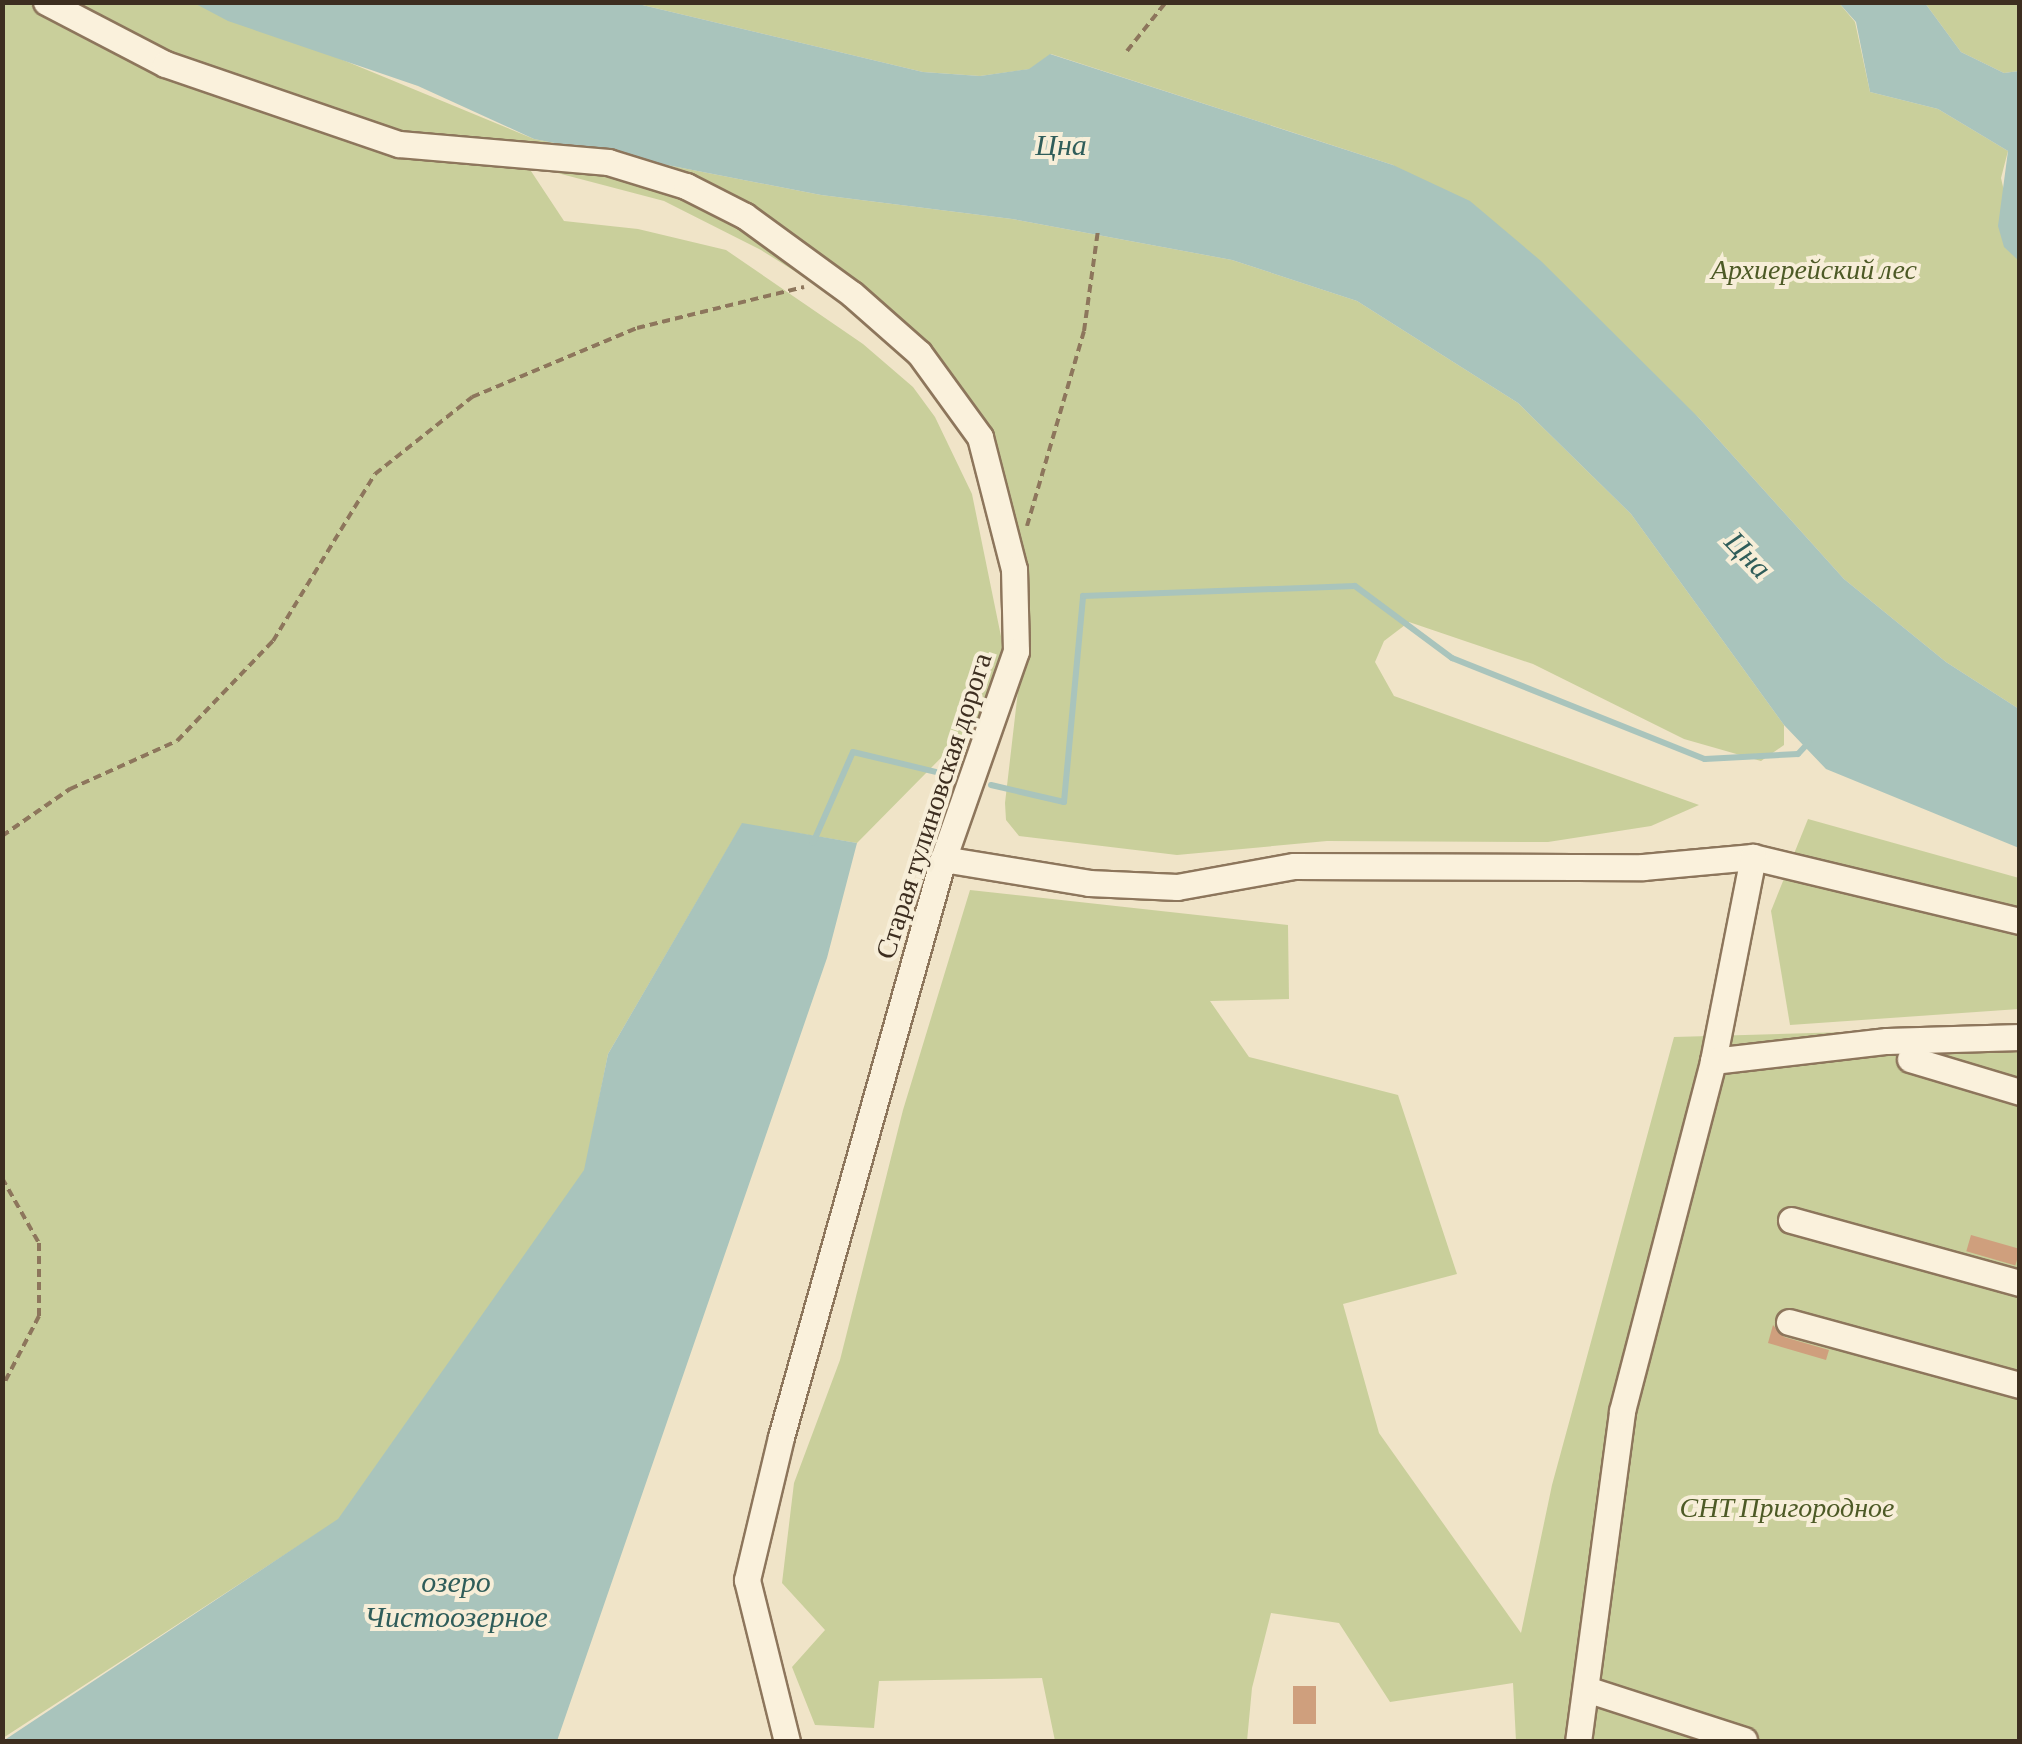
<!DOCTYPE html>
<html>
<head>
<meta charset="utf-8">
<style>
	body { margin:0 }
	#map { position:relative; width:2022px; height:1744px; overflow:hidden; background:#f0e4c8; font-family:"Crimson Pro",serif }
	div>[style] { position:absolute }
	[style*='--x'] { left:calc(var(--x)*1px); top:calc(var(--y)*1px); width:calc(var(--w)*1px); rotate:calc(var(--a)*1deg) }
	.green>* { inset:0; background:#c9cf9b }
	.water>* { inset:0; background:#a9c4bc }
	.stream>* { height:6px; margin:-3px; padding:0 3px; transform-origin:3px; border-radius:3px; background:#a9c4bc }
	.building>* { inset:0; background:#cf9f7d; transform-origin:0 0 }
	.path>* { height:4px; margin-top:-2px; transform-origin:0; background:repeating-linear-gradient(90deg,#8d765c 0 8px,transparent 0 13px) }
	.roads { filter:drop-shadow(2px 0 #8d765c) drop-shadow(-2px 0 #8d765c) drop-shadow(0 2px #8d765c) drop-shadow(0 -2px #8d765c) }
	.minor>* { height:25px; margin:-12.5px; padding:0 12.5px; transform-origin:12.5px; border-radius:12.5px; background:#faf1dc }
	span { translate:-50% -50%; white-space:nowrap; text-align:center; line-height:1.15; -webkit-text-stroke:8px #f7eed8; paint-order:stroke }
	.park-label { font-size:28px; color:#4d5a26; font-style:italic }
	.street-label { font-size:28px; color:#3d2e20 }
	.water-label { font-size:30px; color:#2f5d5a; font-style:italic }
	.frame { position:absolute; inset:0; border:5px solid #3d2e20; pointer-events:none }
</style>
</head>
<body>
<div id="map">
	<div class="green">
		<i style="clip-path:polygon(3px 3px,205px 3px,534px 139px,821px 195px,1012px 219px,1232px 260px,1357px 301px,1518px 403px,1631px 514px,1784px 725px,1784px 745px,1761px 761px,1684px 739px,1533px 664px,1409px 622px,1384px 641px,1375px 662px,1394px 696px,1699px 805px,1651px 826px,1548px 842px,1327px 841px,1177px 855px,1019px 836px,1006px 820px,1005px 803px,1024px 639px,997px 510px,955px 409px,913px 359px,842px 301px,761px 250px,664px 201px,527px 165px,564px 221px,638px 229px,726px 250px,863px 344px,913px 387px,935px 417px,972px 494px,1005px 656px,999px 699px,857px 843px,742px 824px,608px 1054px,585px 1170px,338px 1520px,3px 1738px)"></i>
		<i style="clip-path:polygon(634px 3px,1839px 3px,1855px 22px,1870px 92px,1938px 109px,2008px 151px,2001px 178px,2020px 261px,2019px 709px,1946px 662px,1844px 579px,1699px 418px,1393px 165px,1051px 54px,1030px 69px,980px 76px,923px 72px)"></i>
		<i style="clip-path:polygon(1925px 3px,2019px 3px,2019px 71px,2004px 73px,1961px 52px)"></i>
		<i style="clip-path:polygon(1808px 819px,2019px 878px,2019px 1009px,1790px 1025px,1771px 911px)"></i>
		<i style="clip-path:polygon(970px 890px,1288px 925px,1289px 999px,1210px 1001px,1249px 1057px,1398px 1095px,1457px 1274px,1343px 1304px,1379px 1433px,1521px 1633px,1552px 1485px,1674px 1037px,2019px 1027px,2019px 1741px,1516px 1741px,1513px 1683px,1390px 1702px,1339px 1623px,1271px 1613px,1252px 1688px,1247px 1741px,1055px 1741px,1042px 1678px,879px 1681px,874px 1728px,815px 1725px,792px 1667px,825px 1630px,782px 1583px,794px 1483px,840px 1360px,903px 1110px)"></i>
	</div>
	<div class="water">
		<i style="clip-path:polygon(194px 3px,634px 3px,923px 72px,980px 76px,1029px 69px,1050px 54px,1393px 165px,1470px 201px,1541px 261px,1699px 418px,1844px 579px,1946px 662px,2019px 709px,2019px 848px,1826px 769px,1784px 725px,1631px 514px,1518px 403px,1357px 301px,1232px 260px,1012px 219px,821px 195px,534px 139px,418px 86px,228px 21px)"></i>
		<i style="clip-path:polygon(1839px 3px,1925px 3px,1961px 52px,2004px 73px,2019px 71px,2019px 261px,2004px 247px,1998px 226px,2008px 151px,1938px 109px,1870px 92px,1856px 22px)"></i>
		<i style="clip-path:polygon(742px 823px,857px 843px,827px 958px,557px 1741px,3px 1741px,338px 1519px,584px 1170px,608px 1054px)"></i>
	</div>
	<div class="stream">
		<i style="--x:991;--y:785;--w:75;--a:13.1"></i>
		<i style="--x:1064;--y:802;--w:207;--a:-84.7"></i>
		<i style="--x:1083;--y:596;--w:272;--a:-2.1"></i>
		<i style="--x:1355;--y:586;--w:121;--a:36.6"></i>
		<i style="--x:1452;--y:658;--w:272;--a:21.8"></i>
		<i style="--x:1705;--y:759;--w:93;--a:-3.1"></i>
		<i style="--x:1798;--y:754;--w:16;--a:-47"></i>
		<i style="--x:813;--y:843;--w:99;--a:-66.3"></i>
		<i style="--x:853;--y:752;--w:103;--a:13.5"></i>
	</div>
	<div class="building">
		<i style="left:1971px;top:1235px;width:51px;height:17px;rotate:16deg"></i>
		<i style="clip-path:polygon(1773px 1325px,1784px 1337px,1829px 1350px,1826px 1360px,1768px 1343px)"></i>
		<i style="left:1293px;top:1686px;width:23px;height:38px"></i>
	</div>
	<div class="path">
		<i style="--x:1127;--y:51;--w:63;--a:-51.5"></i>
		<i style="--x:1027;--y:526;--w:203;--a:-73.7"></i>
		<i style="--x:1084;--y:331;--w:102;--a:-82.1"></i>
		<i style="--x:2;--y:836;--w:83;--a:-34.7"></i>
		<i style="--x:70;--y:789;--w:117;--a:-24.2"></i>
		<i style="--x:177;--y:741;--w:139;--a:-46.2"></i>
		<i style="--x:273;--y:641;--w:196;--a:-58.6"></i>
		<i style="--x:375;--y:474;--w:124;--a:-38.4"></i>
		<i style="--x:472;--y:397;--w:179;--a:-22.7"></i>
		<i style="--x:637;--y:328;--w:172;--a:-13.8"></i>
		<i style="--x:2;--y:1178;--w:75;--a:60.4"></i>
		<i style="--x:39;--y:1243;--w:73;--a:90"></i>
		<i style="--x:39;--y:1316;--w:80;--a:117.5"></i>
	</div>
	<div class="roads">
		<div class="minor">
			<i style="--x:46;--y:2;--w:134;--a:27.5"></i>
			<i style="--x:165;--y:64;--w:247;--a:18.9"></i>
			<i style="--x:399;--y:144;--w:210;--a:4.9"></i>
			<i style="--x:608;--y:162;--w:82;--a:17.1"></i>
			<i style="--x:686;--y:186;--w:66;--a:27"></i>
			<i style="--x:745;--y:216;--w:132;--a:36.1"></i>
			<i style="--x:852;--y:294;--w:89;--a:41.4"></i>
			<i style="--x:919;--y:353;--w:104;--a:54"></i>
			<i style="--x:980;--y:437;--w:136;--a:75.6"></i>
			<i style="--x:1014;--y:569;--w:82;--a:88.6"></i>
			<i style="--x:1016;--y:651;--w:220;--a:109.3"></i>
			<i style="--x:943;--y:859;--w:600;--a:105.66"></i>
			<i style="--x:781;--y:1437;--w:147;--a:103.4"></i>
			<i style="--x:747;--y:1580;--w:167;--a:76.1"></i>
			<i style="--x:943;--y:859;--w:148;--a:9.3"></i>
			<i style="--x:1089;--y:883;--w:88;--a:2.6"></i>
			<i style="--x:1177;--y:887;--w:119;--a:-10.2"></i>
			<i style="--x:1294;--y:866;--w:349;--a:0.2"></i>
			<i style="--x:1643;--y:867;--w:110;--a:-5.2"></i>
			<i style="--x:1753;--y:857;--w:275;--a:13.5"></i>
			<i style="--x:1910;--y:1059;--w:115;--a:16.7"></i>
			<i style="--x:1713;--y:1061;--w:208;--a:-78.9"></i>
			<i style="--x:1791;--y:1220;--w:238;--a:15.4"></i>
			<i style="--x:1789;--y:1322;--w:239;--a:15.3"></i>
			<i style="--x:1589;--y:1690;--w:163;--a:17.9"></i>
			<i style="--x:1578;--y:1742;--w:334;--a:-82.4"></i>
			<i style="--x:1622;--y:1411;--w:362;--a:-75.4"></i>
			<i style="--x:1713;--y:1061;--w:175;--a:-6.6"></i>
			<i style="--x:1887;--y:1041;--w:133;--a:-1.7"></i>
		</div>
	</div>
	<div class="park-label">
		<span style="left:1814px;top:270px">Архиерейский лес</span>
		<span style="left:1787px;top:1508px">СНТ Пригородное</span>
	</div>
	<div class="street-label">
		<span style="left:934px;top:806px;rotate:-72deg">Старая тулиновская дорога</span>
	</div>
	<div class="water-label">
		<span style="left:1061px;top:145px">Цна</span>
		<span style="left:1748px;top:555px;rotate:46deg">Цна</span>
		<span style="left:456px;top:1599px">озеро<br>Чистоозерное</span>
	</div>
	<div class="frame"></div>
</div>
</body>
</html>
